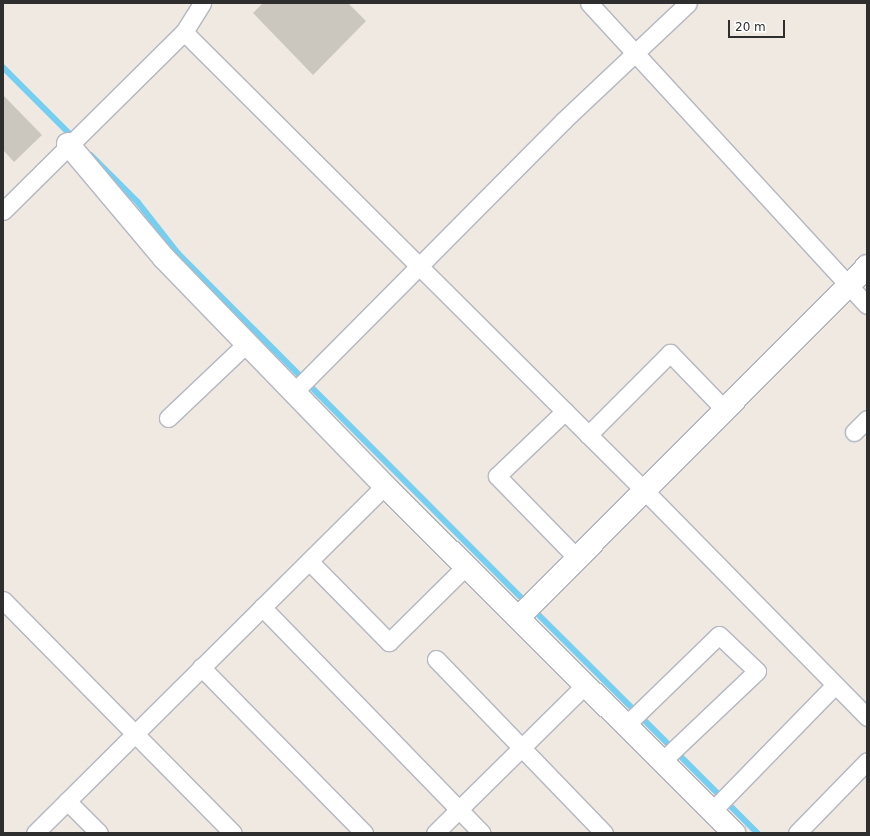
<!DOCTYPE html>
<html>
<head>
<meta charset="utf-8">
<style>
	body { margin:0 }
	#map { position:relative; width:870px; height:836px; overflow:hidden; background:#efe9e1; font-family:"DejaVu Sans",sans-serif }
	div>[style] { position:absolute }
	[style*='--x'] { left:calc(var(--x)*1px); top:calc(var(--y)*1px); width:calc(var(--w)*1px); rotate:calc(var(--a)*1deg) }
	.stream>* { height:5.5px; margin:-2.75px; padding:0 2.75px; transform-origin:2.75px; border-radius:2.75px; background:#75cff0 }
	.building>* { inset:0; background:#cbc7bf }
	.roads { filter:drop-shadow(1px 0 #b4b7c1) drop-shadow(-1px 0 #b4b7c1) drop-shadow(0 1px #b4b7c1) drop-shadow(0 -1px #b4b7c1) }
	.street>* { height:17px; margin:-8.5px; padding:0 8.5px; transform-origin:8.5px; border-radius:8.5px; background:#fff }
	.secondary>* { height:22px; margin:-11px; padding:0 11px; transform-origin:11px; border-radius:11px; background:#fff }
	span { translate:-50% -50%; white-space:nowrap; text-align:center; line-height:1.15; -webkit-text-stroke:4px #fff; paint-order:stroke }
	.frame { position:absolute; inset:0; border:4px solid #2e2e2e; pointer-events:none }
	.scale { position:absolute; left:728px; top:20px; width:57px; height:18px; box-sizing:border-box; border:2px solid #2e2e2e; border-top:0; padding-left:5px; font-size:12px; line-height:14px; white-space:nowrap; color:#2e2e2e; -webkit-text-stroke:3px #fff; paint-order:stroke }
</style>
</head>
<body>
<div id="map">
	<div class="stream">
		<i style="--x:3;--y:67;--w:100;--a:45"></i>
		<i style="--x:91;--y:155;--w:66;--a:45"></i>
		<i style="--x:138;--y:202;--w:65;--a:51.9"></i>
		<i style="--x:178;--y:253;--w:494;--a:45.1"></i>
		<i style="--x:533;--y:609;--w:317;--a:44.9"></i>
	</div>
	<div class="building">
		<i style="clip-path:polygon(263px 3px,348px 3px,366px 21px,313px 75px,253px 13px)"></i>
		<i style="clip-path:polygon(3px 95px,42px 135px,14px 162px,3px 150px)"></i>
	</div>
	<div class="roads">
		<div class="street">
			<i style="--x:589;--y:3;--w:410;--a:47.4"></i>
			<i style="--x:184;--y:32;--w:651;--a:44.88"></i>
			<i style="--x:645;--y:491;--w:317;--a:45.5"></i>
			<i style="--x:3;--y:211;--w:255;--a:-44.7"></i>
			<i style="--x:184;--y:32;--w:34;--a:-58"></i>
			<i style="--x:294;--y:392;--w:383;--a:-45.2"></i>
			<i style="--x:564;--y:120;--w:170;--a:-43.3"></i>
			<i style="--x:565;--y:411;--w:94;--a:136.3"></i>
			<i style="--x:497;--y:476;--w:115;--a:45.7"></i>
			<i style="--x:168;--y:418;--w:109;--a:-43.5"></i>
			<i style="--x:854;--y:432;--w:18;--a:-45"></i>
			<i style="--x:588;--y:435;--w:116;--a:-45"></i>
			<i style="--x:670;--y:353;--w:79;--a:46"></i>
			<i style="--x:309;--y:561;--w:114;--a:45.4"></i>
			<i style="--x:389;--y:642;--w:108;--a:-44.6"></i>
			<i style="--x:3;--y:600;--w:327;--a:45.4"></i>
			<i style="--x:262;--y:607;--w:315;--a:45.8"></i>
			<i style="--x:436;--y:659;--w:242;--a:46"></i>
			<i style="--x:201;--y:667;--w:233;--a:45.5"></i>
			<i style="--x:626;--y:725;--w:129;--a:-44.1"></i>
			<i style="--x:719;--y:635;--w:52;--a:43.5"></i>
			<i style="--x:757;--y:671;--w:131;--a:136.5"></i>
			<i style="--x:67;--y:801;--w:45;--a:45"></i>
			<i style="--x:712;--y:811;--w:176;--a:-45.7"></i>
			<i style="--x:35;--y:833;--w:493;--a:-44.8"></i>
			<i style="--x:435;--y:833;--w:211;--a:-44.6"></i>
			<i style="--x:797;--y:833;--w:100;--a:-45.8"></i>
		</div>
		<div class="secondary">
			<i style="--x:68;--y:144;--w:149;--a:49.9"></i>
			<i style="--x:164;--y:258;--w:318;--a:45.9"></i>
			<i style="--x:385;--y:486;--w:492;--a:44.8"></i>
			<i style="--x:518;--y:618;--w:496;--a:-45.2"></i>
		</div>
	</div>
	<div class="frame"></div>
	<div class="scale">20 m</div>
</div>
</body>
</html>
